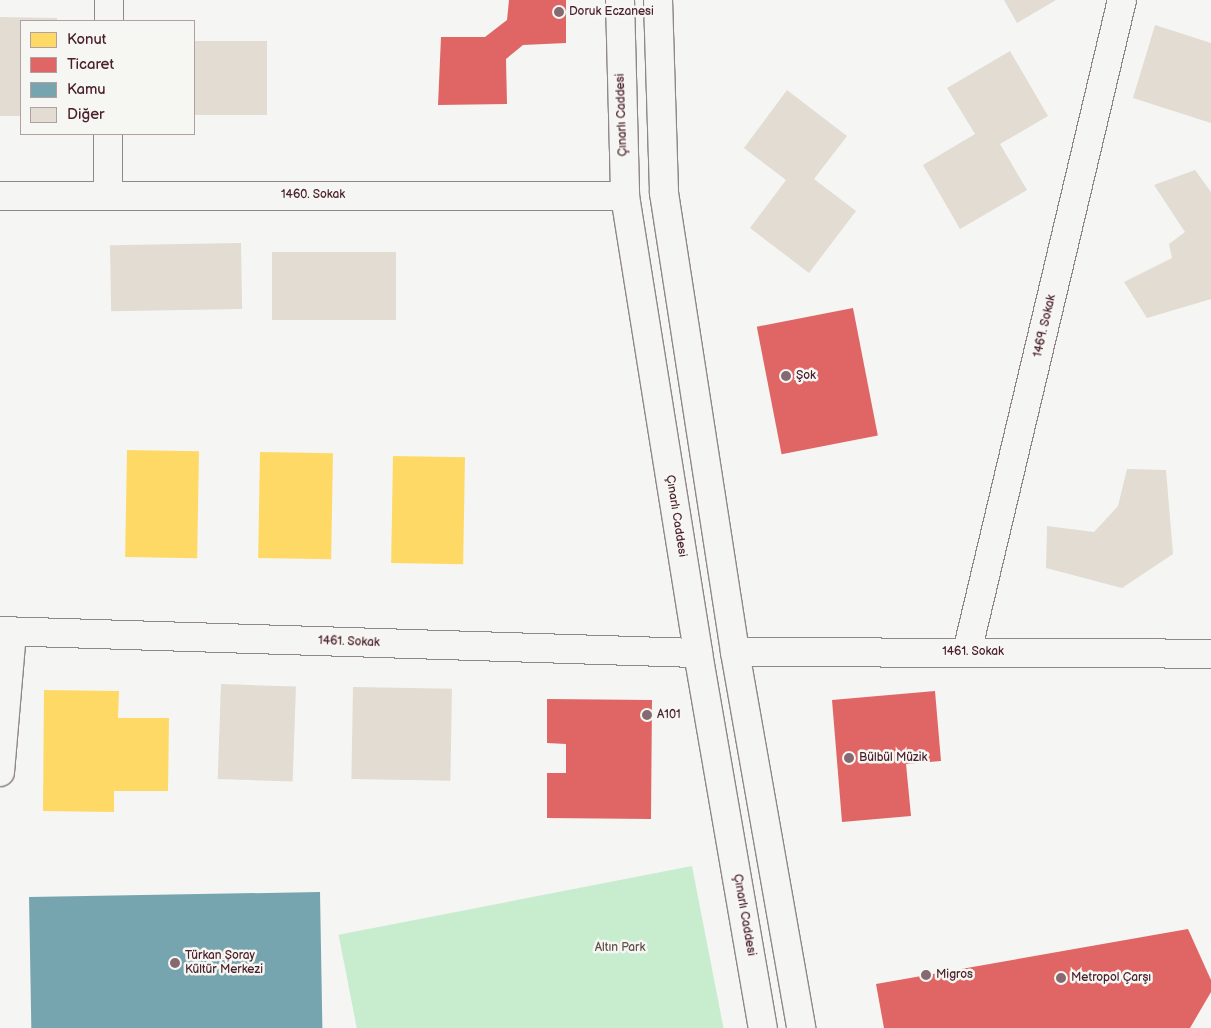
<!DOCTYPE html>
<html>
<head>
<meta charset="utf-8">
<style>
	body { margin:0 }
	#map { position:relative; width:1211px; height:1028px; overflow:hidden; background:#f5f5f3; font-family:"Balsamiq Sans",sans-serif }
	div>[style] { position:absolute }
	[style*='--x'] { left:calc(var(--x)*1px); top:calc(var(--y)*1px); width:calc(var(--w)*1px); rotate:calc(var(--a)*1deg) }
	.green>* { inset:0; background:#c8edce; transform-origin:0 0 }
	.homes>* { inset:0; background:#ffd966; transform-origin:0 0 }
	.shops>* { inset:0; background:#e06666; transform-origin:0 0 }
	.public>* { inset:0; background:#76a5af; transform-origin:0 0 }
	.building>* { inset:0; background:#e2dcd3; transform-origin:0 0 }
	.roads { filter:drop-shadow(1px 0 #8f8788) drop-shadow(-1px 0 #8f8788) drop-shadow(0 1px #8f8788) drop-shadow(0 -1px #8f8788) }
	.minor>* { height:28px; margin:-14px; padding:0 14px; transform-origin:14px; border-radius:14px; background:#f5f5f3 }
	.major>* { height:28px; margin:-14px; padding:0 14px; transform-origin:14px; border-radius:14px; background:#f5f5f3 }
	.dots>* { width:14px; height:14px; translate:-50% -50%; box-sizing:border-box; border:2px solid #f6f6f2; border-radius:50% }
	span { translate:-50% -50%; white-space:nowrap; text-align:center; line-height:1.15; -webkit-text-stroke:5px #f6f6f2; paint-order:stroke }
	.poi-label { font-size:12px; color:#4a1f2b }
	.left { translate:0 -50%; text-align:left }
	.street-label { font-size:12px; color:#4a1f2b }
	.park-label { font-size:12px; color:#60514c }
	.legend { position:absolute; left:20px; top:20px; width:175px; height:115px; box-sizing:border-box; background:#f6f6f2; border:1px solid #b1a0a2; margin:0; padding:6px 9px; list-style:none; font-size:15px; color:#4a1f2b }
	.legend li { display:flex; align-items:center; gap:10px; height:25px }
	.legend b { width:25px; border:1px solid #b1a0a2 }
</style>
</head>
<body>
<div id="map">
	<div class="green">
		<i style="left:692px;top:866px;width:165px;height:360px;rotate:79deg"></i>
	</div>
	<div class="homes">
		<i style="left:127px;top:450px;width:72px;height:107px;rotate:1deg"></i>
		<i style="left:260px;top:452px;width:73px;height:106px;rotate:1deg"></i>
		<i style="left:393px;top:456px;width:72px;height:107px;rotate:1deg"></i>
		<i style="clip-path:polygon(44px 690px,119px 691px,118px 718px,169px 718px,168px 791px,114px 791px,114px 812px,43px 811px)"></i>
	</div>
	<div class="shops">
		<i style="clip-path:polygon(509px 0,566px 0,566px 43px,523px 45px,506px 59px,507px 104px,438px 105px,441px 37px,485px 37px,507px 20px)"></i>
		<i style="left:853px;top:308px;width:130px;height:98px;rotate:79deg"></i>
		<i style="clip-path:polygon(935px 691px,941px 761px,906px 764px,911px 816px,842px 822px,832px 700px)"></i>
		<i style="clip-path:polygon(547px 699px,652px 700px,651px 819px,547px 818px,547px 773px,566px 773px,566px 744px,547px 743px)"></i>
		<i style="clip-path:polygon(1188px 929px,1211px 980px,1211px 992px,1190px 1028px,884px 1028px,876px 984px)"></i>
	</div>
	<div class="public">
		<i style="left:320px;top:892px;width:136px;height:291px;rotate:89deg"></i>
	</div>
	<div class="building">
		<i style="clip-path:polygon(1004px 0,1056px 0,1017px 23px)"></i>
		<i style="clip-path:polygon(0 17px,57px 18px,57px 21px,21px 21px,21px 116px,0 116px)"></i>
		<i style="clip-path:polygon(1155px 25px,1211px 43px,1211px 123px,1133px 98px)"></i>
		<i style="left:194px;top:41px;width:73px;height:74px"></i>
		<i style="clip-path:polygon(1010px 51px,1048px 116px,1000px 144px,1027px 190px,960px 229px,923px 165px,975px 134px,947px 88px)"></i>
		<i style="clip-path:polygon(787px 90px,847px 136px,814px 179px,856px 211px,809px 273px,750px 228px,786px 180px,744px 148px)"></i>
		<i style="clip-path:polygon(1195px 170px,1211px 192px,1211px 299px,1147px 318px,1124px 282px,1172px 258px,1169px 244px,1185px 232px,1154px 185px)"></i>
		<i style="left:241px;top:243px;width:66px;height:131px;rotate:89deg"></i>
		<i style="left:272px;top:252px;width:124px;height:68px"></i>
		<i style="clip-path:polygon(1127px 469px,1166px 470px,1173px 554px,1122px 588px,1046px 568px,1047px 526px,1094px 532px,1118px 506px)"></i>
		<i style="left:221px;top:684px;width:75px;height:95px;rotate:2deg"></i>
		<i style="left:353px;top:687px;width:99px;height:92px;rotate:1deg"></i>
	</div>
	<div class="roads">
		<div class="minor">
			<i style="--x:109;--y:21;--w:21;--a:-90"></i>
			<i style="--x:108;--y:194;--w:60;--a:-90"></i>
			<i style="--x:0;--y:196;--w:625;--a:0"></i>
			<i style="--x:0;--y:631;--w:698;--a:1.81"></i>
			<i style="--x:735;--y:652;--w:476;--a:0.2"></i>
			<i style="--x:967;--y:652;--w:670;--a:-76.63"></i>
			<i style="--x:0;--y:772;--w:141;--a:-85.1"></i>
		</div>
		<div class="major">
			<i style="--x:620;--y:0;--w:196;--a:88.5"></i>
			<i style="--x:625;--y:196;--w:463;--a:80.9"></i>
			<i style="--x:698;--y:653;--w:381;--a:80.2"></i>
			<i style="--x:658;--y:0;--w:193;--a:88.2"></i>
			<i style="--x:664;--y:193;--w:464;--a:81.2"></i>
			<i style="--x:735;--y:652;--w:382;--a:80"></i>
		</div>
	</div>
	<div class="dots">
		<i style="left:559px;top:12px;background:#866a71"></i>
		<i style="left:786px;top:376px;background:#866a71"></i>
		<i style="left:647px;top:715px;background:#866a71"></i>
		<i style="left:849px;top:758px;background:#866a71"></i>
		<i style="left:175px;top:963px;background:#866a71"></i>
		<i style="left:926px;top:975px;background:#866a71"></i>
		<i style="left:1061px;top:978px;background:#866a71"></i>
	</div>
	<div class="poi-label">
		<span class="left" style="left:569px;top:12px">Doruk Eczanesi</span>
		<span class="left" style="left:796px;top:376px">Şok</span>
		<span class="left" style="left:657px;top:715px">A101</span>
		<span class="left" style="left:859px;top:758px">Bülbül Müzik</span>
		<span class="left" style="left:185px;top:963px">Türkan Şoray<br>Kültür Merkezi</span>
		<span class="left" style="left:936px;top:975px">Migros</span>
		<span class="left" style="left:1071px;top:978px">Metropol Çarşı</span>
	</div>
	<div class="street-label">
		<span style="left:622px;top:115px;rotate:-92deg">Çınarlı Caddesi</span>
		<span style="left:313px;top:195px">1460. Sokak</span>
		<span style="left:1045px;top:326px;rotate:-77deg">1469. Sokak</span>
		<span style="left:676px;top:516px;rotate:81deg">Çınarlı Caddesi</span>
		<span style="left:349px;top:642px;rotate:2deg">1461. Sokak</span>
		<span style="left:973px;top:652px">1461. Sokak</span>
		<span style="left:744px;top:915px;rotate:80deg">Çınarlı Caddesi</span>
	</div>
	<div class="park-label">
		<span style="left:620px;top:948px">Altın Park</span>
	</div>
	<ul class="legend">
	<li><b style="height:14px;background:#ffd966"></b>Konut</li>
	<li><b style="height:14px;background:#e06666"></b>Ticaret</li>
	<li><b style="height:14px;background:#76a5af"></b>Kamu</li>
	<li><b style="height:14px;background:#e2dcd3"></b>Diğer</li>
	</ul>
</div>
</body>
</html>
